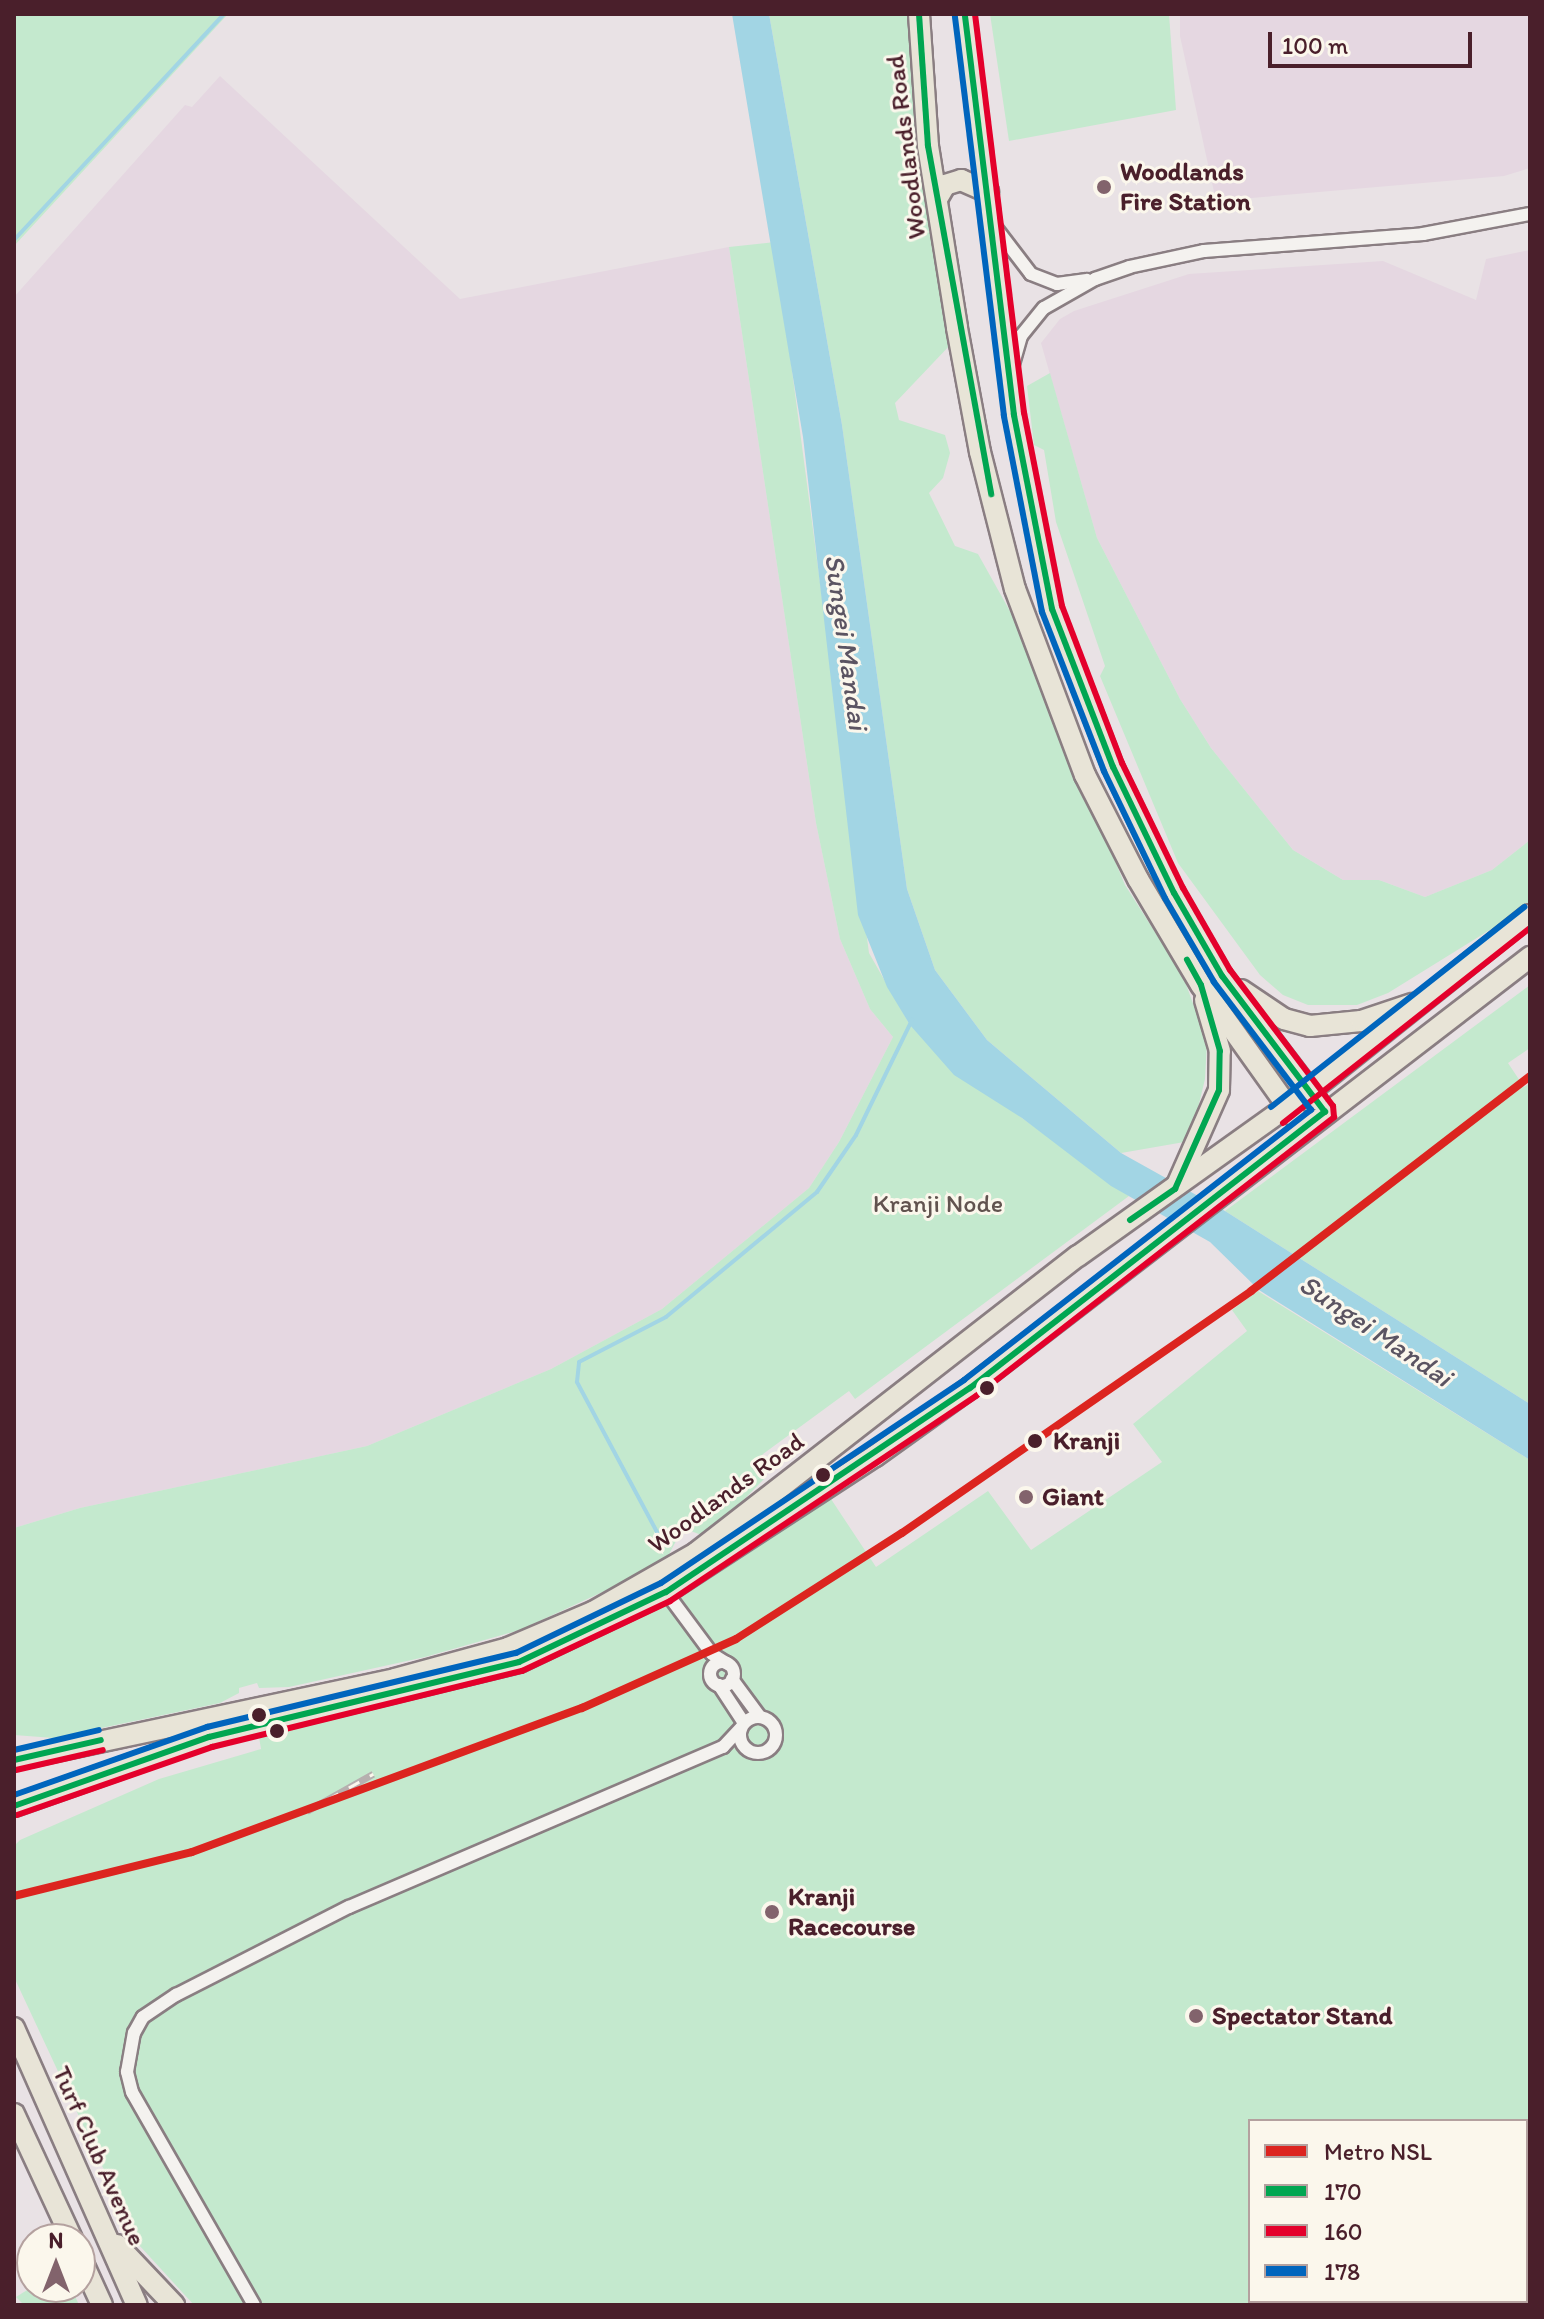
<!DOCTYPE html>
<html>
<head>
<meta charset="utf-8">
<style>
	body { margin:0 }
	#map { position:relative; width:1544px; height:2319px; overflow:hidden; background:#e9e2e5; font-family:Itim,sans-serif }
	div>[style] { position:absolute }
	[style*='--x'] { left:calc(var(--x)*1px); top:calc(var(--y)*1px); width:calc(var(--w)*1px); rotate:calc(var(--a)*1deg) }
	.built>* { inset:0; background:#e5d7e1 }
	.green>* { inset:0; background:#c4e9ce }
	.water>* { inset:0; background:#a2d5e4 }
	.stream>* { height:4px; margin:-2px; padding:0 2px; transform-origin:2px; border-radius:2px; background:#a2d5e4 }
	.roads { filter:drop-shadow(2px 0 #8a7e82) drop-shadow(-2px 0 #8a7e82) drop-shadow(0 2px #8a7e82) drop-shadow(0 -2px #8a7e82) }
	.minor>* { height:12px; margin:-6px; padding:0 6px; transform-origin:6px; border-radius:6px; background:#f4f2ef }
	.minor>.ring { margin:-6px; padding:0; box-sizing:content-box; background:none; border:12px solid #f4f2ef; border-radius:50% }
	.primary>* { height:20px; margin:-10px; padding:0 10px; transform-origin:10px; border-radius:10px; background:#e8e4d7 }
	.rail>* { height:7px; margin-top:-3.5px; transform-origin:0; background:repeating-linear-gradient(90deg,#fbf7ec 0 12px,#b6b0af 0 24px); box-sizing:border-box; border-block:2px solid #b6b0af }
	.bus-1>* { height:6px; margin:-3px; padding:0 3px; transform-origin:3px; border-radius:3px; background:#00a651 }
	.bus-2>* { height:6px; margin:-3px; padding:0 3px; transform-origin:3px; border-radius:3px; background:#e4002b }
	.bus-3>* { height:6px; margin:-3px; padding:0 3px; transform-origin:3px; border-radius:3px; background:#0065bd }
	.metro-1>* { height:8px; margin:-4px; padding:0 4px; transform-origin:4px; border-radius:4px; background:#dc241f }
	.dots>* { width:22px; height:22px; translate:-50% -50%; box-sizing:border-box; border:4px solid #fbf7ec; border-radius:50% }
	span { translate:-50% -50%; white-space:nowrap; text-align:center; line-height:1.15; -webkit-text-stroke:6px #fbf7ec; paint-order:stroke }
	.street-label { font-size:26px; color:#4a1f2b }
	.poi-label { font-size:26px; color:#4a1f2b; font-weight:700 }
	.left { translate:0 -50%; text-align:left }
	.park-label { font-size:26px; color:#61534f }
	.stop-label { font-size:26px; color:#4a1f2b; font-weight:700 }
	.water-label { font-size:28px; color:#5b5462; font-style:italic }
	.frame { position:absolute; inset:0; border:16px solid #4a1f2b; pointer-events:none }
	.legend { position:absolute; left:1248px; top:2119px; width:280px; height:184px; box-sizing:border-box; background:#fbf7ec; border:2px solid #b4a19f; margin:0; padding:10px 14px; list-style:none; font-size:24px; color:#4a1f2b }
	.legend li { display:flex; align-items:center; gap:16px; height:40px }
	.legend b { width:40px; border:2px solid #b4a19f }
	.north { position:absolute; left:16px; top:2223px; width:80px; height:80px; box-sizing:border-box; background:#fbf7ec; border:2px solid #b4a19f; border-radius:50%; rotate:0deg; font-size:22px; font-weight:700; line-height:32px; text-align:center; color:#4a1f2b }
	.north::after { content:''; display:block; margin:auto; width:28px; height:36px; background:#82636c; clip-path:polygon(50% 0,100% 100%,50% 72%,0 100%) }
	.scale { position:absolute; left:1268px; top:32px; width:204px; height:36px; box-sizing:border-box; border:4px solid #4a1f2b; border-top:0; padding-left:10px; font-size:24px; line-height:28px; white-space:nowrap; color:#4a1f2b; -webkit-text-stroke:6px #fbf7ec; paint-order:stroke }
</style>
</head>
<body>
<div id="map">
	<div class="built">
		<i style="clip-path:polygon(1180px 14px,1530px 14px,1530px 168px,1504px 176px,1216px 201px,1180px 36px)"></i>
		<i style="clip-path:polygon(220px 76px,460px 299px,729px 247px,816px 823px,840px 939px,870px 1009px,893px 1037px,839px 1142px,809px 1188px,662px 1309px,551px 1369px,367px 1446px,80px 1508px,14px 1528px,14px 297px,185px 105px,192px 107px)"></i>
		<i style="clip-path:polygon(1530px 250px,1530px 840px,1492px 870px,1425px 897px,1379px 880px,1343px 880px,1293px 850px,1211px 748px,1180px 699px,1097px 538px,1041px 343px,1060px 319px,1074px 311px,1189px 274px,1383px 261px,1476px 300px,1486px 259px)"></i>
	</div>
	<div class="green">
		<i style="clip-path:polygon(14px 14px,228px 14px,14px 246px)"></i>
		<i style="clip-path:polygon(769px 14px,912px 14px,952px 343px,895px 403px,899px 420px,945px 435px,950px 453px,943px 478px,929px 493px,955px 546px,978px 554px,1016px 622px,1125px 885px,1183px 976px,1207px 1042px,1205px 1079px,1190px 1141px,1121px 1153px,987px 1040px,935px 970px,907px 889px,842px 425px)"></i>
		<i style="clip-path:polygon(990px 14px,1169px 14px,1176px 110px,1009px 141px)"></i>
		<i style="clip-path:polygon(775px 242px,869px 953px,910px 1025px,1022px 1118px,1129px 1196px,855px 1399px,849px 1391px,755px 1460px,767px 1476px,718px 1526px,704px 1536px,683px 1528px,668px 1556px,609px 1589px,520px 1630px,425px 1657px,289px 1687px,259px 1688px,257px 1683px,239px 1688px,239px 1693px,220px 1703px,54px 1738px,14px 1735px,14px 1528px,80px 1508px,367px 1446px,551px 1369px,662px 1309px,809px 1188px,839px 1142px,893px 1037px,870px 1009px,840px 939px,816px 823px,729px 247px)"></i>
		<i style="clip-path:polygon(1050px 373px,1097px 538px,1180px 699px,1211px 748px,1293px 850px,1343px 880px,1379px 880px,1425px 897px,1492px 870px,1530px 840px,1530px 905px,1388px 993px,1357px 1005px,1308px 1005px,1283px 995px,1260px 975px,1178px 863px,1100px 676px,1105px 666px,1056px 522px,1044px 450px,1034px 445px,1027px 386px)"></i>
		<i style="clip-path:polygon(1530px 985px,1530px 1048px,1508px 1063px,1524px 1087px,1530px 1083px,1530px 1404px,1225px 1211px)"></i>
		<i style="clip-path:polygon(evenodd,1258px 1291px,1530px 1460px,1530px 2305px,194px 2305px,139px 2245px,14px 1977px,14px 1846px,20px 1840px,159px 1779px,261px 1749px,259px 1737px,493px 1677px,575px 1647px,710px 1576px,831px 1499px,876px 1567px,988px 1491px,1031px 1550px,1162px 1462px,1133px 1424px,1247px 1331px,1232px 1310px,1258px 1291px,1250px 2121px,1526px 2121px,1526px 2301px,1250px 2301px,1250px 2121px)"></i>
		<i style="clip-path:polygon(32px 2287px,71px 2287px,79px 2305px,24px 2305px,16px 2297px)"></i>
	</div>
	<div class="water">
		<i style="clip-path:polygon(732px 14px,769px 14px,842px 425px,907px 889px,935px 970px,987px 1040px,1121px 1153px,1225px 1211px,1530px 1404px,1530px 1460px,1259px 1290px,1210px 1242px,1111px 1186px,1022px 1118px,954px 1075px,910px 1025px,887px 987px,858px 915px,803px 437px)"></i>
	</div>
	<div class="stream">
		<i style="--x:14;--y:240;--w:309;--a:-47.1"></i>
		<i style="--x:657;--y:1532;--w:170;--a:-118.1"></i>
		<i style="--x:577;--y:1382;--w:20;--a:-84"></i>
		<i style="--x:579;--y:1362;--w:98;--a:-27.3"></i>
		<i style="--x:666;--y:1317;--w:196;--a:-39.6"></i>
		<i style="--x:817;--y:1192;--w:69;--a:-55.6"></i>
		<i style="--x:856;--y:1135;--w:128;--a:-64"></i>
	</div>
	<div class="roads">
		<div class="minor">
			<i style="--x:995;--y:227;--w:59;--a:52.5"></i>
			<i style="--x:1031;--y:274;--w:28;--a:21"></i>
			<i style="--x:1057;--y:284;--w:30;--a:-8"></i>
			<i style="--x:1013;--y:364;--w:29;--a:-74"></i>
			<i style="--x:1021;--y:336;--w:36;--a:-51"></i>
			<i style="--x:1044;--y:308;--w:59;--a:-29.6"></i>
			<i style="--x:1095;--y:279;--w:36;--a:-19"></i>
			<i style="--x:1129;--y:267;--w:77;--a:-12"></i>
			<i style="--x:1204;--y:251;--w:220;--a:-4.4"></i>
			<i style="--x:1423;--y:234;--w:109;--a:-10.6"></i>
			<i style="--x:666;--y:1592;--w:77;--a:53.4"></i>
			<i style="--x:712;--y:1654;--w:19;--a:32"></i>
			<i class="ring" style="left:710px;top:1662px;width:12px;height:12px"></i>
			<i style="--x:732;--y:1679;--w:47;--a:53.6"></i>
			<i style="--x:719;--y:1685;--w:45;--a:56.7"></i>
			<i class="ring" style="left:740px;top:1717px;width:24px;height:24px"></i>
			<i style="--x:254;--y:2305;--w:245;--a:-119.8"></i>
			<i style="--x:132;--y:2092;--w:21;--a:-104"></i>
			<i style="--x:127;--y:2072;--w:40;--a:-80"></i>
			<i style="--x:134;--y:2033;--w:18;--a:-61"></i>
			<i style="--x:143;--y:2017;--w:40;--a:-34"></i>
			<i style="--x:176;--y:1995;--w:194;--a:-27"></i>
			<i style="--x:349;--y:1907;--w:407;--a:-23.2"></i>
			<i style="--x:723;--y:1747;--w:26;--a:-47"></i>
		</div>
		<div class="primary">
			<i style="--x:919;--y:14;--w:132;--a:86.1"></i>
			<i style="--x:928;--y:146;--w:184;--a:80.9"></i>
			<i style="--x:957;--y:328;--w:126;--a:79.5"></i>
			<i style="--x:980;--y:452;--w:141;--a:75.7"></i>
			<i style="--x:1015;--y:589;--w:199;--a:69.4"></i>
			<i style="--x:1085;--y:775;--w:117;--a:63"></i>
			<i style="--x:1138;--y:879;--w:123;--a:59.3"></i>
			<i style="--x:1201;--y:985;--w:163;--a:54.5"></i>
			<i style="--x:965;--y:14;--w:404;--a:83"></i>
			<i style="--x:1014;--y:415;--w:198;--a:78.9"></i>
			<i style="--x:1052;--y:609;--w:169;--a:68.9"></i>
			<i style="--x:1113;--y:767;--w:140;--a:64.2"></i>
			<i style="--x:1174;--y:893;--w:96;--a:60"></i>
			<i style="--x:1222;--y:976;--w:155;--a:52.6"></i>
			<i style="--x:937;--y:199;--w:16;--a:-60"></i>
			<i style="--x:945;--y:185;--w:17;--a:-17"></i>
			<i style="--x:961;--y:180;--w:30;--a:24"></i>
			<i style="--x:1241;--y:990;--w:52;--a:34"></i>
			<i style="--x:1284;--y:1019;--w:27;--a:15"></i>
			<i style="--x:1310;--y:1026;--w:51;--a:-5.6"></i>
			<i style="--x:1361;--y:1021;--w:54;--a:-18.4"></i>
			<i style="--x:1177;--y:1185;--w:104;--a:-66.1"></i>
			<i style="--x:1219;--y:1090;--w:39;--a:-89"></i>
			<i style="--x:1220;--y:1051;--w:53;--a:-106.4"></i>
			<i style="--x:14;--y:1760;--w:390;--a:-12"></i>
			<i style="--x:395;--y:1679;--w:117;--a:-15.3"></i>
			<i style="--x:508;--y:1648;--w:92;--a:-23"></i>
			<i style="--x:593;--y:1612;--w:119;--a:-29.8"></i>
			<i style="--x:696;--y:1553;--w:484;--a:-37.9"></i>
			<i style="--x:1078;--y:1256;--w:291;--a:-35.5"></i>
			<i style="--x:1315;--y:1087;--w:275;--a:-38.7"></i>
			<i style="--x:14;--y:1806;--w:207;--a:-19.5"></i>
			<i style="--x:209;--y:1737;--w:319;--a:-13.6"></i>
			<i style="--x:519;--y:1662;--w:163;--a:-25.5"></i>
			<i style="--x:666;--y:1592;--w:249;--a:-33.1"></i>
			<i style="--x:875;--y:1456;--w:117;--a:-35.6"></i>
			<i style="--x:970;--y:1388;--w:707;--a:-37.58"></i>
			<i style="--x:14;--y:2028;--w:303;--a:66.1"></i>
			<i style="--x:14;--y:2114;--w:138;--a:65.1"></i>
			<i style="--x:117;--y:2245;--w:83;--a:46.5"></i>
			<i style="--x:80;--y:2257;--w:53;--a:65.4"></i>
		</div>
	</div>
	<div class="rail">
		<i style="--x:307;--y:1811;--w:76;--a:-29.3"></i>
	</div>
	<div class="bus-1">
		<i style="--x:919;--y:14;--w:132;--a:86.1"></i>
		<i style="--x:928;--y:146;--w:354;--a:79.7"></i>
		<i style="--x:1130;--y:1220;--w:55;--a:-34.6"></i>
		<i style="--x:1175;--y:1189;--w:108;--a:-66"></i>
		<i style="--x:1219;--y:1090;--w:39;--a:-89"></i>
		<i style="--x:1220;--y:1051;--w:69;--a:-106.1"></i>
		<i style="--x:1201;--y:985;--w:29;--a:-119"></i>
		<i style="--x:14;--y:1760;--w:89;--a:-12.9"></i>
		<i style="--x:14;--y:1806;--w:207;--a:-19.5"></i>
		<i style="--x:209;--y:1737;--w:319;--a:-13.6"></i>
		<i style="--x:519;--y:1662;--w:163;--a:-25.5"></i>
		<i style="--x:666;--y:1592;--w:366;--a:-33.9"></i>
		<i style="--x:970;--y:1388;--w:450;--a:-37.9"></i>
		<i style="--x:1325;--y:1112;--w:171;--a:-127.1"></i>
		<i style="--x:1222;--y:976;--w:96;--a:-120"></i>
		<i style="--x:1174;--y:893;--w:140;--a:-115.8"></i>
		<i style="--x:1113;--y:767;--w:169;--a:-111.1"></i>
		<i style="--x:1052;--y:609;--w:198;--a:-101.1"></i>
		<i style="--x:1014;--y:415;--w:404;--a:-97"></i>
	</div>
	<div class="bus-2">
		<i style="--x:1283;--y:1123;--w:315;--a:-38.3"></i>
		<i style="--x:16;--y:1770;--w:89;--a:-12.9"></i>
		<i style="--x:17;--y:1815;--w:207;--a:-19.2"></i>
		<i style="--x:212;--y:1747;--w:319;--a:-13.8"></i>
		<i style="--x:522;--y:1671;--w:164;--a:-25.3"></i>
		<i style="--x:670;--y:1601;--w:368;--a:-33.8"></i>
		<i style="--x:976;--y:1396;--w:454;--a:-37.9"></i>
		<i style="--x:1334;--y:1117;--w:11;--a:-95"></i>
		<i style="--x:1333;--y:1106;--w:171;--a:-127.1"></i>
		<i style="--x:1230;--y:970;--w:95;--a:-119.8"></i>
		<i style="--x:1183;--y:888;--w:139;--a:-116"></i>
		<i style="--x:1122;--y:763;--w:168;--a:-110.9"></i>
		<i style="--x:1062;--y:606;--w:197;--a:-101.1"></i>
		<i style="--x:1024;--y:413;--w:402;--a:-97"></i>
	</div>
	<div class="bus-3">
		<i style="--x:1271;--y:1107;--w:323;--a:-38.3"></i>
		<i style="--x:14;--y:1750;--w:87;--a:-13.2"></i>
		<i style="--x:14;--y:1795;--w:205;--a:-19.4"></i>
		<i style="--x:207;--y:1727;--w:318;--a:-13.5"></i>
		<i style="--x:516;--y:1653;--w:161;--a:-25.8"></i>
		<i style="--x:661;--y:1583;--w:365;--a:-33.8"></i>
		<i style="--x:964;--y:1380;--w:440;--a:-37.9"></i>
		<i style="--x:1311;--y:1110;--w:161;--a:-127.2"></i>
		<i style="--x:1214;--y:982;--w:97;--a:-120.3"></i>
		<i style="--x:1165;--y:898;--w:141;--a:-115.7"></i>
		<i style="--x:1104;--y:771;--w:171;--a:-111.3"></i>
		<i style="--x:1042;--y:612;--w:200;--a:-101"></i>
		<i style="--x:1004;--y:416;--w:404;--a:-97"></i>
	</div>
	<div class="metro-1">
		<i style="--x:14;--y:1896;--w:183;--a:-13.9"></i>
		<i style="--x:192;--y:1852;--w:416;--a:-20.3"></i>
		<i style="--x:582;--y:1708;--w:169;--a:-24.1"></i>
		<i style="--x:736;--y:1639;--w:197;--a:-32.6"></i>
		<i style="--x:902;--y:1533;--w:425;--a:-34.7"></i>
		<i style="--x:1251;--y:1291;--w:352;--a:-37.6"></i>
	</div>
	<div class="dots">
		<i style="left:1104px;top:187px;background:#82636c"></i>
		<i style="left:987px;top:1388px;background:#4a1f2b"></i>
		<i style="left:1035px;top:1441px;background:#4a1f2b"></i>
		<i style="left:823px;top:1475px;background:#4a1f2b"></i>
		<i style="left:1026px;top:1497px;background:#82636c"></i>
		<i style="left:259px;top:1715px;background:#4a1f2b"></i>
		<i style="left:277px;top:1731px;background:#4a1f2b"></i>
		<i style="left:772px;top:1912px;background:#82636c"></i>
		<i style="left:1196px;top:2016px;background:#82636c"></i>
	</div>
	<div class="street-label">
		<span style="left:906px;top:147px;rotate:-97deg">Woodlands Road</span>
		<span style="left:726px;top:1493px;rotate:-36deg">Woodlands Road</span>
		<span style="left:99px;top:2156px;rotate:66deg">Turf Club Avenue</span>
	</div>
	<div class="poi-label">
		<span class="left" style="left:1120px;top:187px">Woodlands<br>Fire Station</span>
		<span class="left" style="left:1042px;top:1497px">Giant</span>
		<span class="left" style="left:788px;top:1912px">Kranji<br>Racecourse</span>
		<span class="left" style="left:1212px;top:2016px">Spectator Stand</span>
	</div>
	<div class="park-label">
		<span style="left:938px;top:1204px">Kranji Node</span>
	</div>
	<div class="stop-label">
		<span class="left" style="left:1053px;top:1441px">Kranji</span>
	</div>
	<div class="water-label">
		<span style="left:847px;top:642px;rotate:82deg">Sungei Mandai</span>
		<span style="left:1376px;top:1330px;rotate:34deg">Sungei Mandai</span>
	</div>
	<div class="frame"></div>
	<ul class="legend">
	<li><b style="height:10px;background:#dc241f"></b>Metro NSL</li>
	<li><b style="height:10px;background:#00a651"></b>170</li>
	<li><b style="height:10px;background:#e4002b"></b>160</li>
	<li><b style="height:10px;background:#0065bd"></b>178</li>
	</ul>
	<div class="north">N</div>
	<div class="scale">100 m</div>
</div>
</body>
</html>
